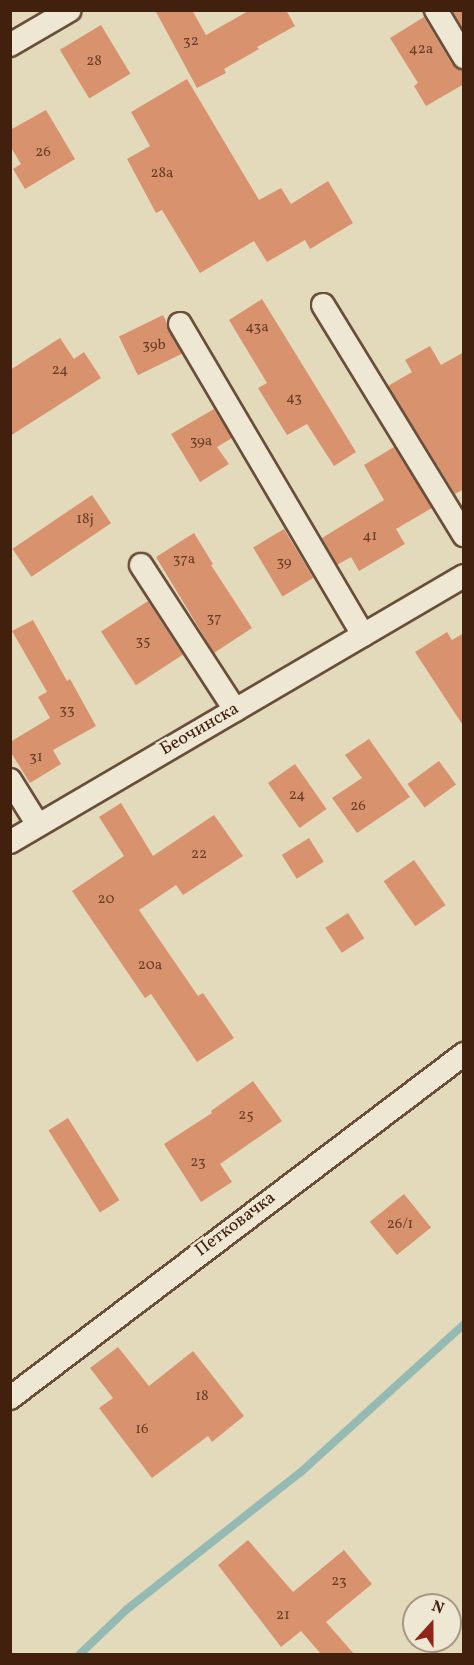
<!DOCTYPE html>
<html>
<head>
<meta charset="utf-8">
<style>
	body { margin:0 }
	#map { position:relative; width:474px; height:1665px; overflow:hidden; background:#e3dabc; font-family:Vollkorn,serif }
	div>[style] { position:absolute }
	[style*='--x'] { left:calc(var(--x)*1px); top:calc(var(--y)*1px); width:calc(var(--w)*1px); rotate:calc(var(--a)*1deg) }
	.stream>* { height:8px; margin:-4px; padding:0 4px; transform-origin:4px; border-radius:4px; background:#95bab4 }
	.building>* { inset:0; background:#d8936e; transform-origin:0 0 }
	.roads { filter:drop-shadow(2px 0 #6a4e3a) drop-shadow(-2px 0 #6a4e3a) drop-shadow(0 2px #6a4e3a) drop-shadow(0 -2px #6a4e3a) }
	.minor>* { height:22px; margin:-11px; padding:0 11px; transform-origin:11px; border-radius:11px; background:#ede7d3 }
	span { translate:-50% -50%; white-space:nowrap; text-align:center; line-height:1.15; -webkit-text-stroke:5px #ede7d3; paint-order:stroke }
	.number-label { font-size:15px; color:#683d26 }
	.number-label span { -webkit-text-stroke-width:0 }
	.street-label { font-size:18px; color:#42200e }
	.frame { position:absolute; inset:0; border:12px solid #42200e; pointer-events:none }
	.north { position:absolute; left:402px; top:1593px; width:60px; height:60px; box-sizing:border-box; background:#ede7d3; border:2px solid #a99784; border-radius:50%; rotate:21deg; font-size:16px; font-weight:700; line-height:24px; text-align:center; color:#42200e }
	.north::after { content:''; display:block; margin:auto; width:21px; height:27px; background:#8f2418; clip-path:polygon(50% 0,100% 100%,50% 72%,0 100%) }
</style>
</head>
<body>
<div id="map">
	<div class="stream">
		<i style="--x:80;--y:1654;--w:64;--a:-43.7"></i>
		<i style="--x:126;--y:1610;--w:223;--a:-38.3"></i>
		<i style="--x:301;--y:1472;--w:220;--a:-42.2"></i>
	</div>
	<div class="building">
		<i style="clip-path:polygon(155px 10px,192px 10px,206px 35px,250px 10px,286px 10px,295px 26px,257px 47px,259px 49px,224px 69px,226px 73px,197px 88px)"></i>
		<i style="clip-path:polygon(452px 10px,464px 10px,464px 30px)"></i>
		<i style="clip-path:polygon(424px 17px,452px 64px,464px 70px,464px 84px,426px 106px,414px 86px,418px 83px,390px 38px)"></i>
		<i style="left:101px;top:25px;width:57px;height:48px;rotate:59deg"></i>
		<i style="clip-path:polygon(187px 79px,259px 200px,281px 188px,291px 204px,328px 181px,353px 223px,310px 249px,305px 240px,267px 262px,254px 241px,200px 273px,162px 210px,156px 213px,127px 159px,150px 146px,131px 112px)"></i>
		<i style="clip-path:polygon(46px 110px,75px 159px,25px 189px,13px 169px,21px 164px,10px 146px,10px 130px)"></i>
		<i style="clip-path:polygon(262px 299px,356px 452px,334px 466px,307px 424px,287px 435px,258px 388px,267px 383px,229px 320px)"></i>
		<i style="left:163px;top:315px;width:43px;height:49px;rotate:64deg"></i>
		<i style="clip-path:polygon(60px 338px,74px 359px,84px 352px,101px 378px,10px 436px,10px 370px)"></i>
		<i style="clip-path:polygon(430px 346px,441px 365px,464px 352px,464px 489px,455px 494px,388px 386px,412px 372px,405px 360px)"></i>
		<i style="clip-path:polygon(214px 409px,232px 438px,217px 447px,229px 464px,200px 482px,171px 434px)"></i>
		<i style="clip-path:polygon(394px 447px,432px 508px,396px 529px,405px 544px,359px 571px,351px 557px,337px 565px,322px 538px,384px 500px,364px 465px)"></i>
		<i style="left:92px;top:495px;width:34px;height:96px;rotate:56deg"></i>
		<i style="left:284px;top:529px;width:57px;height:36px;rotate:59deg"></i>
		<i style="clip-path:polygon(194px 533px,213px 564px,211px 565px,252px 628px,214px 653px,156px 557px)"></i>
		<i style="left:148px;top:601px;width:64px;height:56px;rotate:57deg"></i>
		<i style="clip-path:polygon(33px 620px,67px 681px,70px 679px,96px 726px,53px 750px,61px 764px,30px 783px,10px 751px,10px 742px,50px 718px,38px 697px,47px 692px,12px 631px)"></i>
		<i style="clip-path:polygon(447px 632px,452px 640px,464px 633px,464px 727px,415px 652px)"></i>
		<i style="clip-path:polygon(369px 739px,410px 797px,357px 833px,332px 798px,362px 778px,345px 755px)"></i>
		<i style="left:439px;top:761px;width:29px;height:39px;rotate:54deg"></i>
		<i style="left:295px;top:764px;width:55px;height:33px;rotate:55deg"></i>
		<i style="clip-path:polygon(121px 803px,153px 856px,214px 815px,243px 856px,183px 895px,176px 885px,139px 910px,198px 996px,203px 993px,234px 1038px,197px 1062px,151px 994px,145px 998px,72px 891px,124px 856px,99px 817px)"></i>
		<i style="left:309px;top:838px;width:28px;height:32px;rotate:58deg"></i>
		<i style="left:414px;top:860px;width:55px;height:37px;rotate:55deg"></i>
		<i style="left:348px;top:913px;width:30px;height:27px;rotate:57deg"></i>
		<i style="clip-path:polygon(253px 1081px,282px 1121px,220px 1164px,232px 1182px,201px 1202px,164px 1144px,212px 1113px,211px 1111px)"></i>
		<i style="left:68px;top:1118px;width:97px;height:23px;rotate:58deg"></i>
		<i style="left:404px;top:1194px;width:43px;height:44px;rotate:51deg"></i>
		<i style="clip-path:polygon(118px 1347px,149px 1386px,193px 1351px,244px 1416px,212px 1442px,208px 1436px,152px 1478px,99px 1408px,113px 1398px,90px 1368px)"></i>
		<i style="clip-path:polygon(248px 1540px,293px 1592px,344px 1550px,372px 1584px,326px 1622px,354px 1654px,321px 1654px,301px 1631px,281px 1647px,218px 1565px)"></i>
	</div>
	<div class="roads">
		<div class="minor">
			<i style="--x:436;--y:10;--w:55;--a:59.2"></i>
			<i style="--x:10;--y:45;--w:69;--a:-30.3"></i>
			<i style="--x:323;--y:305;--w:270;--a:58.5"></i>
			<i style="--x:180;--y:324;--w:361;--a:59.5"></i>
			<i style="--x:141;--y:565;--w:173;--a:57"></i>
			<i style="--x:10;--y:780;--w:53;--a:58.1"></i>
			<i style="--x:10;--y:842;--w:526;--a:-30.37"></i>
			<i style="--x:10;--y:1398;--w:570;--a:-37.15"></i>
		</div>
	</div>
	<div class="number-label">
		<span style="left:191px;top:42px">32</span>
		<span style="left:421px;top:50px">42a</span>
		<span style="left:94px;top:62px">28</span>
		<span style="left:43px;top:153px">26</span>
		<span style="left:162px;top:174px">28a</span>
		<span style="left:257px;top:328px">43a</span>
		<span style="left:154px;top:346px">39b</span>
		<span style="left:60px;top:371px">24</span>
		<span style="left:294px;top:399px">43</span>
		<span style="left:201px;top:442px">39a</span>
		<span style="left:85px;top:520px">18j</span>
		<span style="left:370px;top:537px">41</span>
		<span style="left:184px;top:560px">37a</span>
		<span style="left:284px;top:563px">39</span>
		<span style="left:214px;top:619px">37</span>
		<span style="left:143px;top:642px">35</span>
		<span style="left:67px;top:711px">33</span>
		<span style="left:36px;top:758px">31</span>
		<span style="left:297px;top:796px">24</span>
		<span style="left:358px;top:807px">26</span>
		<span style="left:199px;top:855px">22</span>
		<span style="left:106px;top:900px">20</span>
		<span style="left:150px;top:966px">20a</span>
		<span style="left:246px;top:1116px">25</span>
		<span style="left:198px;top:1163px">23</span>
		<span style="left:400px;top:1225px">26/1</span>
		<span style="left:202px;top:1397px">18</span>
		<span style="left:142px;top:1430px">16</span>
		<span style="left:339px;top:1582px">23</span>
		<span style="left:283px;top:1616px">21</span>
	</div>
	<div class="street-label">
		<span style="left:200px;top:730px;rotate:-30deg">Беочинска</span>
		<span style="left:236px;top:1225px;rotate:-37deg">Петковачка</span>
	</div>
	<div class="frame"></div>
	<div class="north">N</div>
</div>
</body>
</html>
